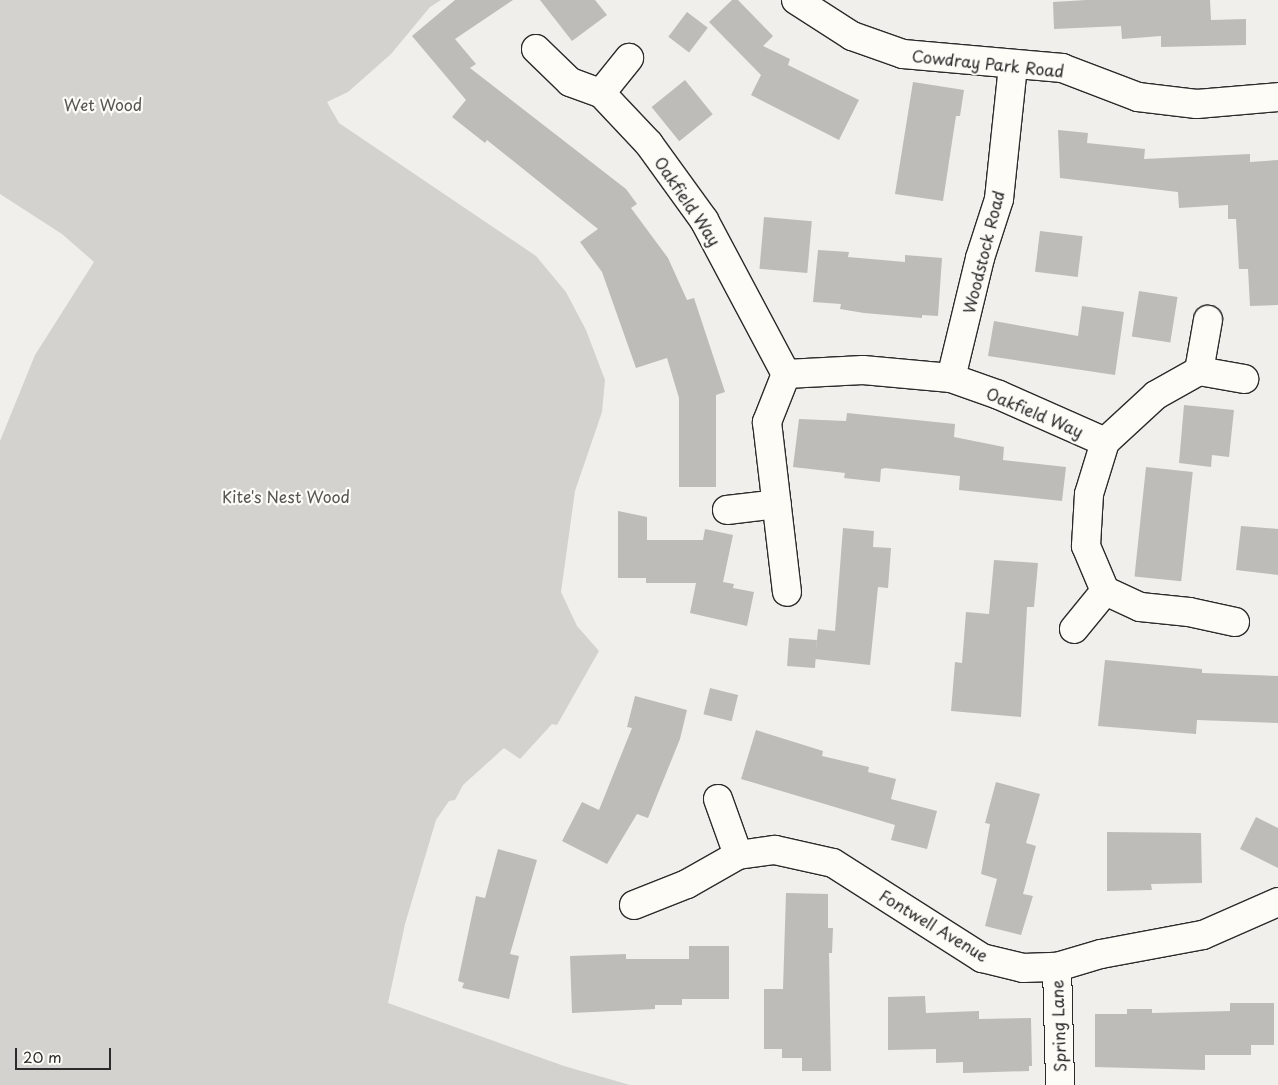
<!DOCTYPE html>
<html>
<head>
<meta charset="utf-8">
<style>
	body { margin:0 }
	#map { position:relative; width:1278px; height:1085px; overflow:hidden; background:#f0efeb; font-family:"Playpen Sans",sans-serif }
	div>[style] { position:absolute }
	[style*='--x'] { left:calc(var(--x)*1px); top:calc(var(--y)*1px); width:calc(var(--w)*1px); rotate:calc(var(--a)*1deg) }
	.green>* { inset:0; background:#d3d2cf }
	.building>* { inset:0; background:#bdbcb8; transform-origin:0 0 }
	.roads { filter:drop-shadow(1px 0 #2b2b2b) drop-shadow(-1px 0 #2b2b2b) drop-shadow(0 1px #2b2b2b) drop-shadow(0 -1px #2b2b2b) }
	.minor>* { height:28px; margin:-14px; padding:0 14px; transform-origin:14px; border-radius:14px; background:#fdfcf7 }
	span { translate:-50% -50%; white-space:nowrap; text-align:center; line-height:1.15; -webkit-text-stroke:4.5px #fdfcf7; paint-order:stroke }
	.street-label { font-size:16px; color:#2b2b2b }
	.park-label { font-size:16px; color:#555554 }
	.scale { position:absolute; left:15px; top:1048px; width:96px; height:22px; box-sizing:border-box; border:2px solid #2b2b2b; border-top:0; padding-left:6px; font-size:15px; line-height:18px; white-space:nowrap; color:#2b2b2b; -webkit-text-stroke:4px #fdfcf7; paint-order:stroke }
</style>
</head>
<body>
<div id="map">
	<div class="green">
		<i style="clip-path:polygon(0 0,441px 0,430px 7px,391px 54px,348px 92px,327px 102px,339px 123px,536px 256px,566px 292px,586px 330px,605px 380px,602px 412px,575px 491px,561px 592px,577px 626px,599px 651px,557px 725px,552px 724px,520px 759px,504px 748px,463px 785px,455px 800px,449px 801px,436px 820px,405px 924px,388px 1003px,564px 1066px,630px 1085px,0 1085px,0 441px,35px 355px,94px 262px,62px 234px,0 194px)"></i>
	</div>
	<div class="building">
		<i style="clip-path:polygon(455px 0,513px 0,455px 39px,476px 64px,470px 68px,626px 189px,637px 204px,631px 208px,668px 258px,687px 300px,694px 298px,725px 392px,716px 395px,716px 487px,679px 487px,679px 398px,667px 358px,636px 368px,602px 272px,580px 242px,598px 229px,487px 140px,485px 143px,452px 117px,466px 100px,412px 36px)"></i>
		<i style="clip-path:polygon(540px 0,595px 0,607px 15px,572px 41px)"></i>
		<i style="clip-path:polygon(732px 0,738px 0,773px 36px,763px 46px,790px 59px,788px 65px,859px 100px,839px 140px,751px 95px,761px 75px,709px 22px)"></i>
		<i style="clip-path:polygon(1086px 0,1210px 0,1211px 20px,1246px 19px,1246px 45px,1161px 47px,1161px 36px,1122px 39px,1121px 26px,1054px 29px,1053px 2px)"></i>
		<i style="left:687px;top:12px;width:26px;height:31px;rotate:37deg"></i>
		<i style="left:685px;top:80px;width:44px;height:43px;rotate:51deg"></i>
		<i style="clip-path:polygon(913px 82px,964px 90px,960px 116px,956px 116px,943px 201px,895px 194px)"></i>
		<i style="clip-path:polygon(1058px 130px,1088px 133px,1087px 143px,1145px 149px,1144px 159px,1250px 154px,1250px 162px,1278px 160px,1278px 305px,1250px 306px,1248px 269px,1239px 269px,1236px 219px,1228px 219px,1228px 205px,1179px 208px,1178px 192px,1060px 178px)"></i>
		<i style="left:764px;top:217px;width:48px;height:52px;rotate:5deg"></i>
		<i style="left:1040px;top:231px;width:43px;height:41px;rotate:7deg"></i>
		<i style="clip-path:polygon(818px 250px,849px 252px,848px 257px,905px 262px,905px 255px,942px 258px,938px 316px,922px 315px,922px 318px,864px 313px,840px 309px,841px 304px,813px 302px)"></i>
		<i style="left:1139px;top:291px;width:39px;height:46px;rotate:9deg"></i>
		<i style="clip-path:polygon(1082px 306px,1124px 312px,1115px 375px,988px 356px,994px 321px,1078px 336px)"></i>
		<i style="clip-path:polygon(1184px 405px,1234px 410px,1229px 457px,1212px 455px,1211px 467px,1179px 463px)"></i>
		<i style="clip-path:polygon(847px 413px,955px 424px,954px 437px,1004px 447px,1003px 460px,1066px 467px,1062px 501px,959px 490px,960px 476px,885px 468px,881px 469px,880px 482px,844px 478px,845px 473px,793px 467px,799px 419px,846px 421px)"></i>
		<i style="left:1146px;top:467px;width:47px;height:110px;rotate:6deg"></i>
		<i style="clip-path:polygon(618px 511px,647px 517px,647px 540px,703px 540px,705px 529px,733px 535px,723px 582px,734px 584px,733px 588px,754px 592px,747px 626px,690px 613px,696px 583px,646px 583px,646px 578px,618px 578px)"></i>
		<i style="clip-path:polygon(1241px 526px,1278px 529px,1278px 575px,1236px 570px)"></i>
		<i style="clip-path:polygon(843px 528px,874px 531px,873px 547px,891px 548px,888px 588px,878px 587px,870px 665px,815px 659px,818px 629px,835px 631px)"></i>
		<i style="clip-path:polygon(994px 560px,1038px 563px,1034px 607px,1027px 607px,1021px 717px,951px 711px,955px 662px,962px 663px,966px 612px,989px 614px)"></i>
		<i style="left:789px;top:638px;width:28px;height:28px;rotate:4deg"></i>
		<i style="clip-path:polygon(1105px 660px,1202px 669px,1202px 673px,1278px 676px,1278px 723px,1197px 720px,1196px 734px,1098px 726px)"></i>
		<i style="left:710px;top:688px;width:29px;height:27px;rotate:14deg"></i>
		<i style="clip-path:polygon(635px 696px,687px 710px,680px 739px,648px 818px,637px 814px,607px 864px,562px 841px,582px 802px,599px 810px,632px 728px,627px 727px)"></i>
		<i style="clip-path:polygon(756px 730px,823px 751px,822px 756px,869px 767px,868px 772px,896px 779px,891px 799px,937px 811px,927px 849px,891px 840px,895px 825px,741px 779px)"></i>
		<i style="clip-path:polygon(996px 782px,1040px 794px,1026px 843px,1036px 846px,1023px 894px,1033px 896px,1021px 935px,985px 926px,997px 879px,981px 874px,990px 824px,985px 823px)"></i>
		<i style="clip-path:polygon(1256px 817px,1278px 828px,1278px 868px,1240px 849px)"></i>
		<i style="clip-path:polygon(1107px 832px,1201px 833px,1202px 883px,1151px 884px,1152px 890px,1107px 891px)"></i>
		<i style="clip-path:polygon(498px 849px,537px 860px,510px 954px,519px 956px,509px 999px,462px 988px,464px 983px,458px 981px,476px 896px,485px 898px)"></i>
		<i style="clip-path:polygon(786px 893px,828px 894px,828px 928px,833px 928px,832px 953px,829px 953px,831px 1071px,802px 1071px,802px 1058px,782px 1058px,782px 1049px,764px 1049px,764px 989px,783px 989px)"></i>
		<i style="clip-path:polygon(689px 946px,729px 946px,729px 999px,682px 999px,682px 1005px,655px 1005px,655px 1009px,572px 1013px,570px 956px,626px 954px,626px 959px,689px 959px)"></i>
		<i style="clip-path:polygon(925px 996px,926px 1013px,979px 1011px,979px 1019px,1031px 1018px,1032px 1066px,1029px 1066px,1029px 1071px,963px 1073px,963px 1062px,936px 1063px,936px 1049px,888px 1050px,888px 997px)"></i>
		<i style="clip-path:polygon(1230px 1003px,1274px 1003px,1274px 1045px,1251px 1045px,1251px 1055px,1205px 1055px,1205px 1070px,1095px 1067px,1095px 1014px,1127px 1014px,1127px 1009px,1152px 1009px,1152px 1013px,1230px 1011px)"></i>
	</div>
	<div class="roads">
		<div class="minor">
			<i style="--x:796;--y:0;--w:67;--a:32.7"></i>
			<i style="--x:852;--y:36;--w:54;--a:19.4"></i>
			<i style="--x:903;--y:54;--w:160;--a:5"></i>
			<i style="--x:1062;--y:68;--w:81;--a:20.9"></i>
			<i style="--x:1138;--y:97;--w:59;--a:6.8"></i>
			<i style="--x:1197;--y:104;--w:81;--a:-4.9"></i>
			<i style="--x:536;--y:49;--w:47;--a:44.1"></i>
			<i style="--x:570;--y:82;--w:33;--a:20"></i>
			<i style="--x:601;--y:93;--w:70;--a:46.7"></i>
			<i style="--x:649;--y:144;--w:94;--a:54.1"></i>
			<i style="--x:704;--y:220;--w:174;--a:62"></i>
			<i style="--x:786;--y:374;--w:52;--a:111.6"></i>
			<i style="--x:767;--y:422;--w:171;--a:83.3"></i>
			<i style="--x:601;--y:93;--w:45;--a:-51.3"></i>
			<i style="--x:1199;--y:371;--w:52;--a:-80"></i>
			<i style="--x:786;--y:374;--w:77;--a:-3"></i>
			<i style="--x:863;--y:370;--w:88;--a:5.2"></i>
			<i style="--x:951;--y:378;--w:51;--a:19.5"></i>
			<i style="--x:999;--y:395;--w:116;--a:23.9"></i>
			<i style="--x:951;--y:378;--w:123;--a:-76.4"></i>
			<i style="--x:980;--y:258;--w:62;--a:-72.1"></i>
			<i style="--x:999;--y:199;--w:135;--a:-84"></i>
			<i style="--x:727;--y:510;--w:50;--a:-6.8"></i>
			<i style="--x:1235;--y:622;--w:47;--a:-167.7"></i>
			<i style="--x:1189;--y:612;--w:49;--a:-174.2"></i>
			<i style="--x:1140;--y:607;--w:38;--a:-155"></i>
			<i style="--x:1105;--y:591;--w:49;--a:-112.9"></i>
			<i style="--x:1086;--y:546;--w:52;--a:-86.7"></i>
			<i style="--x:1089;--y:494;--w:54;--a:-72.9"></i>
			<i style="--x:1105;--y:442;--w:69;--a:-42.7"></i>
			<i style="--x:1156;--y:395;--w:49;--a:-29.2"></i>
			<i style="--x:1199;--y:371;--w:46;--a:10.1"></i>
			<i style="--x:1074;--y:629;--w:49;--a:-50.8"></i>
			<i style="--x:718;--y:799;--w:59;--a:70.3"></i>
			<i style="--x:634;--y:905;--w:57;--a:-21.6"></i>
			<i style="--x:687;--y:884;--w:59;--a:-29.6"></i>
			<i style="--x:738;--y:855;--w:37;--a:-8"></i>
			<i style="--x:775;--y:850;--w:59;--a:12.6"></i>
			<i style="--x:833;--y:863;--w:177;--a:32.5"></i>
			<i style="--x:982;--y:958;--w:42;--a:13.7"></i>
			<i style="--x:1023;--y:968;--w:34;--a:-2"></i>
			<i style="--x:1057;--y:967;--w:46;--a:-16.5"></i>
			<i style="--x:1101;--y:954;--w:104;--a:-10.6"></i>
			<i style="--x:1203;--y:935;--w:82;--a:-23.7"></i>
			<i style="--x:1057;--y:967;--w:118;--a:88.5"></i>
		</div>
	</div>
	<div class="street-label">
		<span style="left:988px;top:63px;rotate:6deg">Cowdray Park Road</span>
		<span style="left:688px;top:201px;rotate:56deg">Oakfield Way</span>
		<span style="left:983px;top:252px;rotate:-76deg">Woodstock Road</span>
		<span style="left:1035px;top:412px;rotate:23deg">Oakfield Way</span>
		<span style="left:934px;top:925px;rotate:31deg">Fontwell Avenue</span>
		<span style="left:1058px;top:1026px;rotate:-92deg">Spring Lane</span>
	</div>
	<div class="park-label">
		<span style="left:103px;top:104px">Wet Wood</span>
		<span style="left:286px;top:496px">Kite's Nest Wood</span>
	</div>
	<div class="scale">20 m</div>
</div>
</body>
</html>
